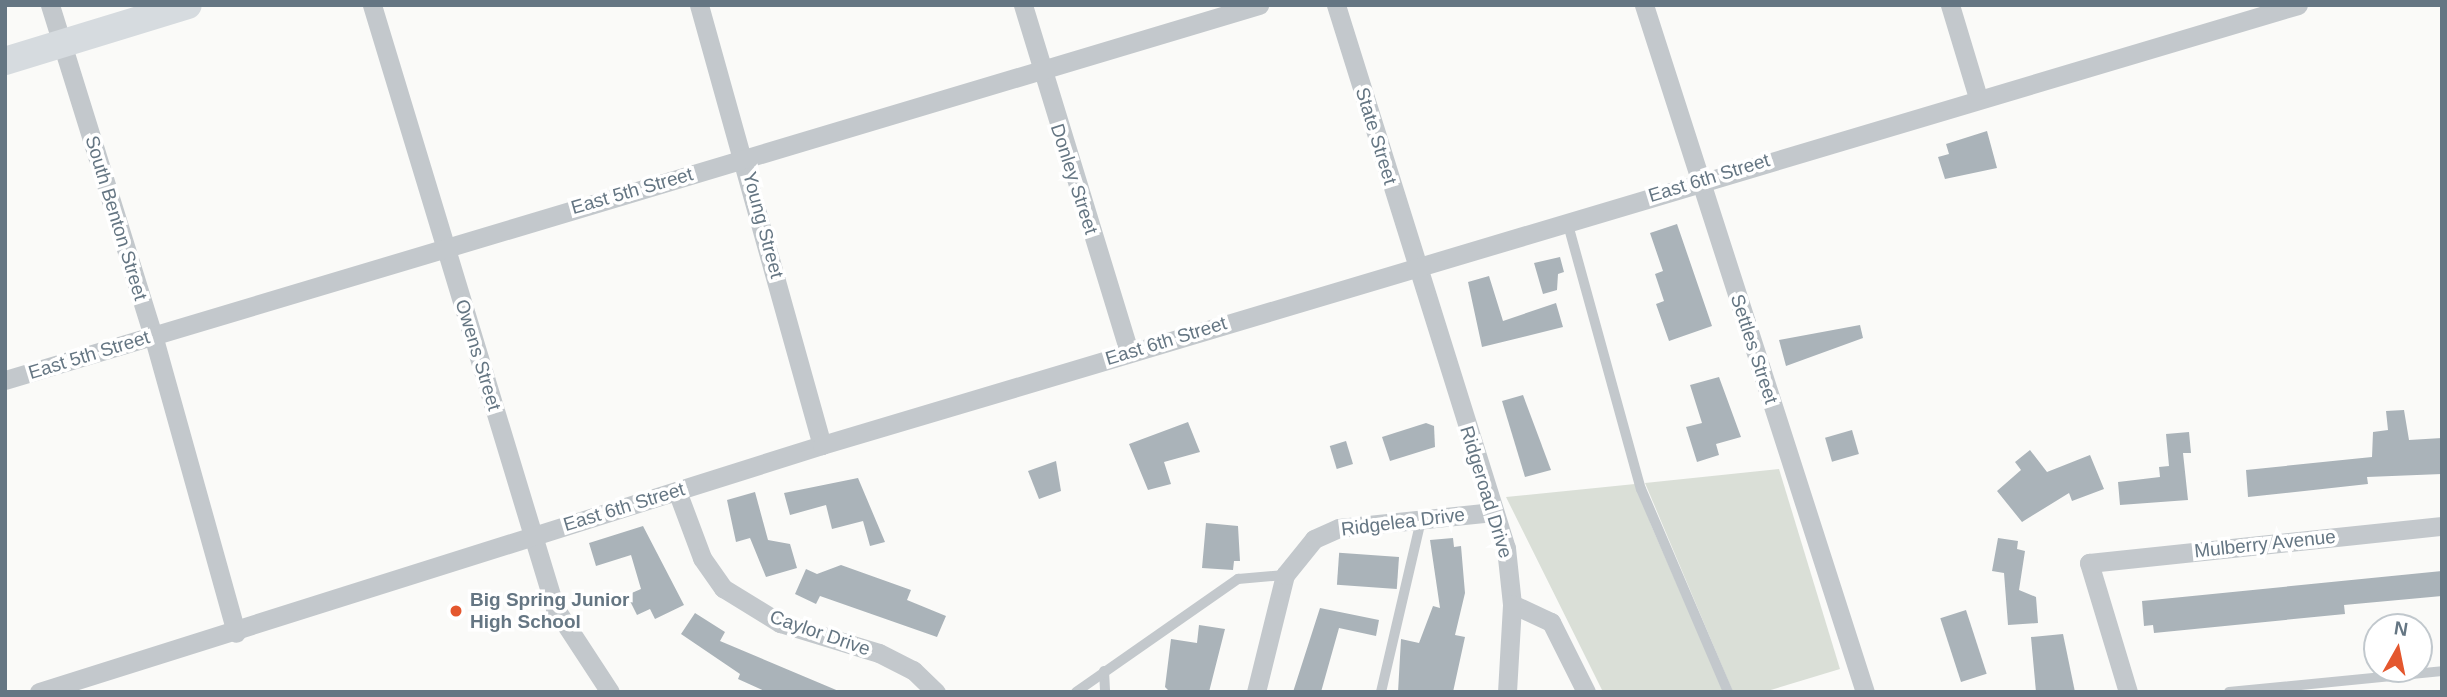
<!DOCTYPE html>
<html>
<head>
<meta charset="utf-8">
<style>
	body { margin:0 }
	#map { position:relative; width:2447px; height:697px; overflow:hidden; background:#fafaf8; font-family:Helvetica,sans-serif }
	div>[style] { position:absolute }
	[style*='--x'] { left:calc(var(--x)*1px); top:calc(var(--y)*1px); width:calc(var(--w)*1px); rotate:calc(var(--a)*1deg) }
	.green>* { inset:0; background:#dadfd7 }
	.building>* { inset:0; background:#aab3b9; transform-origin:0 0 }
	.service>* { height:10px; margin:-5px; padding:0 5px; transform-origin:5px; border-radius:5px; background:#c3c8cc }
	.minor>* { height:19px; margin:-9.5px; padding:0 9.5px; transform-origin:9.5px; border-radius:9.5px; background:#c3c8cc }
	.secondary>* { height:28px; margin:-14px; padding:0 14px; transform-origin:14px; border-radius:14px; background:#d6dbdf }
	.dots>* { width:19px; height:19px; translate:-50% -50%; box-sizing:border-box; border:4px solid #fff; border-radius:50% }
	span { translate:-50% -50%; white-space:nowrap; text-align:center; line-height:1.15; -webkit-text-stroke:7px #fff; paint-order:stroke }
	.street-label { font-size:19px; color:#657683 }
	.poi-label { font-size:19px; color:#657683; font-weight:700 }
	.left { translate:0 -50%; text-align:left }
	.frame { position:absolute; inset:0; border:7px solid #657683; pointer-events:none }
	.north { position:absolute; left:2363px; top:613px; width:70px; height:70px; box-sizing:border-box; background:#fff; border:2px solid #c1c8cd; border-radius:50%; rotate:9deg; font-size:19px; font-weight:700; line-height:28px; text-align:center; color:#657683 }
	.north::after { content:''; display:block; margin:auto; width:24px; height:32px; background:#e4572e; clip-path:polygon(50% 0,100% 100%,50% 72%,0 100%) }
</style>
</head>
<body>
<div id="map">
	<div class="green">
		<i style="clip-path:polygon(1779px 469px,1840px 669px,1764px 692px,1733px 692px,1645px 483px)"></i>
		<i style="clip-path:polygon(1635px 484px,1652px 527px,1724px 692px,1603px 692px,1506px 497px)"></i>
	</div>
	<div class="building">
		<i style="clip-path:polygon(1987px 131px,1997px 168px,1945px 179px,1938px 157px,1949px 154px,1946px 144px)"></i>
		<i style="clip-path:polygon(1677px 224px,1712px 326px,1669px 341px,1656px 304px,1664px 301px,1655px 274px,1663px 271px,1650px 233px)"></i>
		<i style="clip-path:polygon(1560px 257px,1564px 272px,1558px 274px,1557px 290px,1543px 294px,1534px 263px)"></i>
		<i style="clip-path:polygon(1489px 276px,1503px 321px,1556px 303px,1563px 327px,1482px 347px,1468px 282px)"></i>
		<i style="clip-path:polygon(1860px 325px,1863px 338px,1786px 366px,1779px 340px)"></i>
		<i style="clip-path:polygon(1719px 377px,1741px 437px,1716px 444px,1719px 455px,1697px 462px,1686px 427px,1702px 423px,1690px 385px)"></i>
		<i style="clip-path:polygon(1523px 395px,1551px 470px,1525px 477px,1502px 401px)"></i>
		<i style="clip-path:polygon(2404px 410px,2409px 440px,2442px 438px,2442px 474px,2367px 477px,2368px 484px,2248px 497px,2246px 470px,2372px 457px,2373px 432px,2388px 430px,2386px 411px)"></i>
		<i style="clip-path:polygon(1188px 422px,1200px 452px,1164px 462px,1171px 484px,1148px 490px,1129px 444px)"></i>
		<i style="clip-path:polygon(1426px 423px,1434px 426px,1435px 447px,1390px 461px,1382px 437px)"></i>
		<i style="left:1852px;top:430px;width:25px;height:28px;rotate:74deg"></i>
		<i style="clip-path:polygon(2189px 432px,2191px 453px,2183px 453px,2188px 500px,2120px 505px,2118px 482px,2160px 477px,2159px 467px,2169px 466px,2166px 434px)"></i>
		<i style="left:1346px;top:441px;width:24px;height:17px;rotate:73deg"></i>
		<i style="clip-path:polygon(2030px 450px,2047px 472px,2090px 455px,2104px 489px,2072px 501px,2069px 493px,2022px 522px,1997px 491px,2021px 470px,2015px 462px)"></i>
		<i style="clip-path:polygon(1056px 461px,1061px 491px,1039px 499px,1028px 471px)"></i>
		<i style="clip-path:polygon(858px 478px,885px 542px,870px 546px,863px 521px,832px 529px,826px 505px,790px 515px,784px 493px)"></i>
		<i style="clip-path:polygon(755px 492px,768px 540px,790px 544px,797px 568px,766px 577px,750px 538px,736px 542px,727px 500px)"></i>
		<i style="clip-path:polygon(1206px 523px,1238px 526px,1240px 561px,1234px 561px,1233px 570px,1202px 568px)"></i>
		<i style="clip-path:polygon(643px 526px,684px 605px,655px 619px,650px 609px,637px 615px,627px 595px,641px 589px,631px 555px,596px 566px,589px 543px)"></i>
		<i style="clip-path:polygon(1453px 538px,1454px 547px,1461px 546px,1465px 593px,1455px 635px,1465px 637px,1453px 692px,1398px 692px,1401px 639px,1419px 643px,1433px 606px,1440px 608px,1430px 540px)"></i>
		<i style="clip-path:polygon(1998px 538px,2018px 541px,2017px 549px,2025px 551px,2019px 590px,2036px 597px,2038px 623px,2008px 625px,2004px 573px,1992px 571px)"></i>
		<i style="left:1399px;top:557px;width:32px;height:60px;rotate:94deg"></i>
		<i style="clip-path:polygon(841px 565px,911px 590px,907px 600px,946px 616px,937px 637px,820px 596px,816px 604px,795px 594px,806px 569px,817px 574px)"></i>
		<i style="clip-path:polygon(2442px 571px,2442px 596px,2344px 605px,2345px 614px,2154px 633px,2153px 625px,2144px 626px,2142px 601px)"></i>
		<i style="clip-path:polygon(1320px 608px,1379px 620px,1376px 636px,1339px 628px,1321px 692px,1293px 692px)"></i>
		<i style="left:1966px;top:610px;width:67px;height:27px;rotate:72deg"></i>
		<i style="clip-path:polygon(695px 613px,725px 632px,720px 641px,841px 692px,767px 692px,738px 679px,740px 674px,681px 634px)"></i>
		<i style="clip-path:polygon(1199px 625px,1225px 629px,1209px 692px,1170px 692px,1165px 687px,1171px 639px,1197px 643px)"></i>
		<i style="clip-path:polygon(2063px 634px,2075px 692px,2036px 692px,2031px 637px)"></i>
	</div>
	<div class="service">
		<i style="--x:1567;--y:221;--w:278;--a:74.6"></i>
		<i style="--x:1641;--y:489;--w:221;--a:66.8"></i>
		<i style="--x:1104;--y:671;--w:21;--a:87"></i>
		<i style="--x:1076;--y:692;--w:198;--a:-34.9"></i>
		<i style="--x:1238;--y:579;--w:47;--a:-4.9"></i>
		<i style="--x:1381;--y:692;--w:177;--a:-76.9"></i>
		<i style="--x:2229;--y:692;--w:214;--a:-5.6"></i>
	</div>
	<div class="minor">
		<i style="--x:50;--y:5;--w:346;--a:72.7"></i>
		<i style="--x:153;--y:335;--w:309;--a:74.4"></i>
		<i style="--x:372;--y:5;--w:630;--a:73.12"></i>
		<i style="--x:555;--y:608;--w:100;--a:56.8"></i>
		<i style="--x:699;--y:5;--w:457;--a:74.4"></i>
		<i style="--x:1023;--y:5;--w:363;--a:73"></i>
		<i style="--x:1336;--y:5;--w:569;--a:72.62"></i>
		<i style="--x:1506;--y:548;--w:56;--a:83.9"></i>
		<i style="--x:1512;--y:604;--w:43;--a:24.8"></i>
		<i style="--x:1551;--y:622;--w:78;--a:63.4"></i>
		<i style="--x:1644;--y:5;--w:722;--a:72.17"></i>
		<i style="--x:1950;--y:5;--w:97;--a:73.2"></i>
		<i style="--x:5;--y:380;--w:1309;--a:-16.65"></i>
		<i style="--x:677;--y:491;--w:72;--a:69.5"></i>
		<i style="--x:702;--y:558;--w:37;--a:55"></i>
		<i style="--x:723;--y:588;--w:67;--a:31.6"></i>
		<i style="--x:780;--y:623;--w:103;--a:16.9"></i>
		<i style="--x:879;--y:653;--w:38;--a:27"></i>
		<i style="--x:913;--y:670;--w:32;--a:44"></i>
		<i style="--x:39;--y:692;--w:821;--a:-17.51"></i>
		<i style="--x:822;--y:445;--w:1540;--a:-16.6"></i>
		<i style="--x:1256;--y:692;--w:121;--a:-76.1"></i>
		<i style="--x:1285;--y:575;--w:46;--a:-51.1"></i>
		<i style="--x:1314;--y:539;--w:27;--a:-24"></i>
		<i style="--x:1339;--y:528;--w:155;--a:-5.9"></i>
		<i style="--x:1507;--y:692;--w:88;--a:-86.7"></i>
		<i style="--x:2128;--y:692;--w:135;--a:-106.8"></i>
		<i style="--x:2089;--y:563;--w:355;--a:-6"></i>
	</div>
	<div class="secondary">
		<i style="--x:5;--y:61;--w:191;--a:-17"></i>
	</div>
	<div class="dots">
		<i style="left:456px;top:611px;background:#e4572e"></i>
	</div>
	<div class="street-label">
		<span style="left:1376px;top:136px;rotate:73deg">State Street</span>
		<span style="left:1709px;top:178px;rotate:-17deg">East 6th Street</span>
		<span style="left:1074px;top:179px;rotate:72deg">Donley Street</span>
		<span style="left:632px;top:191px;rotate:-16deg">East 5th Street</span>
		<span style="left:116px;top:218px;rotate:73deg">South Benton Street</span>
		<span style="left:763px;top:225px;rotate:75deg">Young Street</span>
		<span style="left:1166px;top:341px;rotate:-17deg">East 6th Street</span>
		<span style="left:1754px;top:349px;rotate:72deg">Settles Street</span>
		<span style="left:89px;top:355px;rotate:-17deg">East 5th Street</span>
		<span style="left:478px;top:355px;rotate:73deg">Owens Street</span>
		<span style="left:1486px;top:492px;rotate:73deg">Ridgeroad Drive</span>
		<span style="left:624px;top:507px;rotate:-17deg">East 6th Street</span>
		<span style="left:1403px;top:522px;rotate:-7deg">Ridgelea Drive</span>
		<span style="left:2265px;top:544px;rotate:-6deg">Mulberry Avenue</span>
		<span style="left:820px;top:633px;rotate:19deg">Caylor Drive</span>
	</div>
	<div class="poi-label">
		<span class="left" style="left:470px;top:611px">Big Spring Junior<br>High School</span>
	</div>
	<div class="frame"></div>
	<div class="north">N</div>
</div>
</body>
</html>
